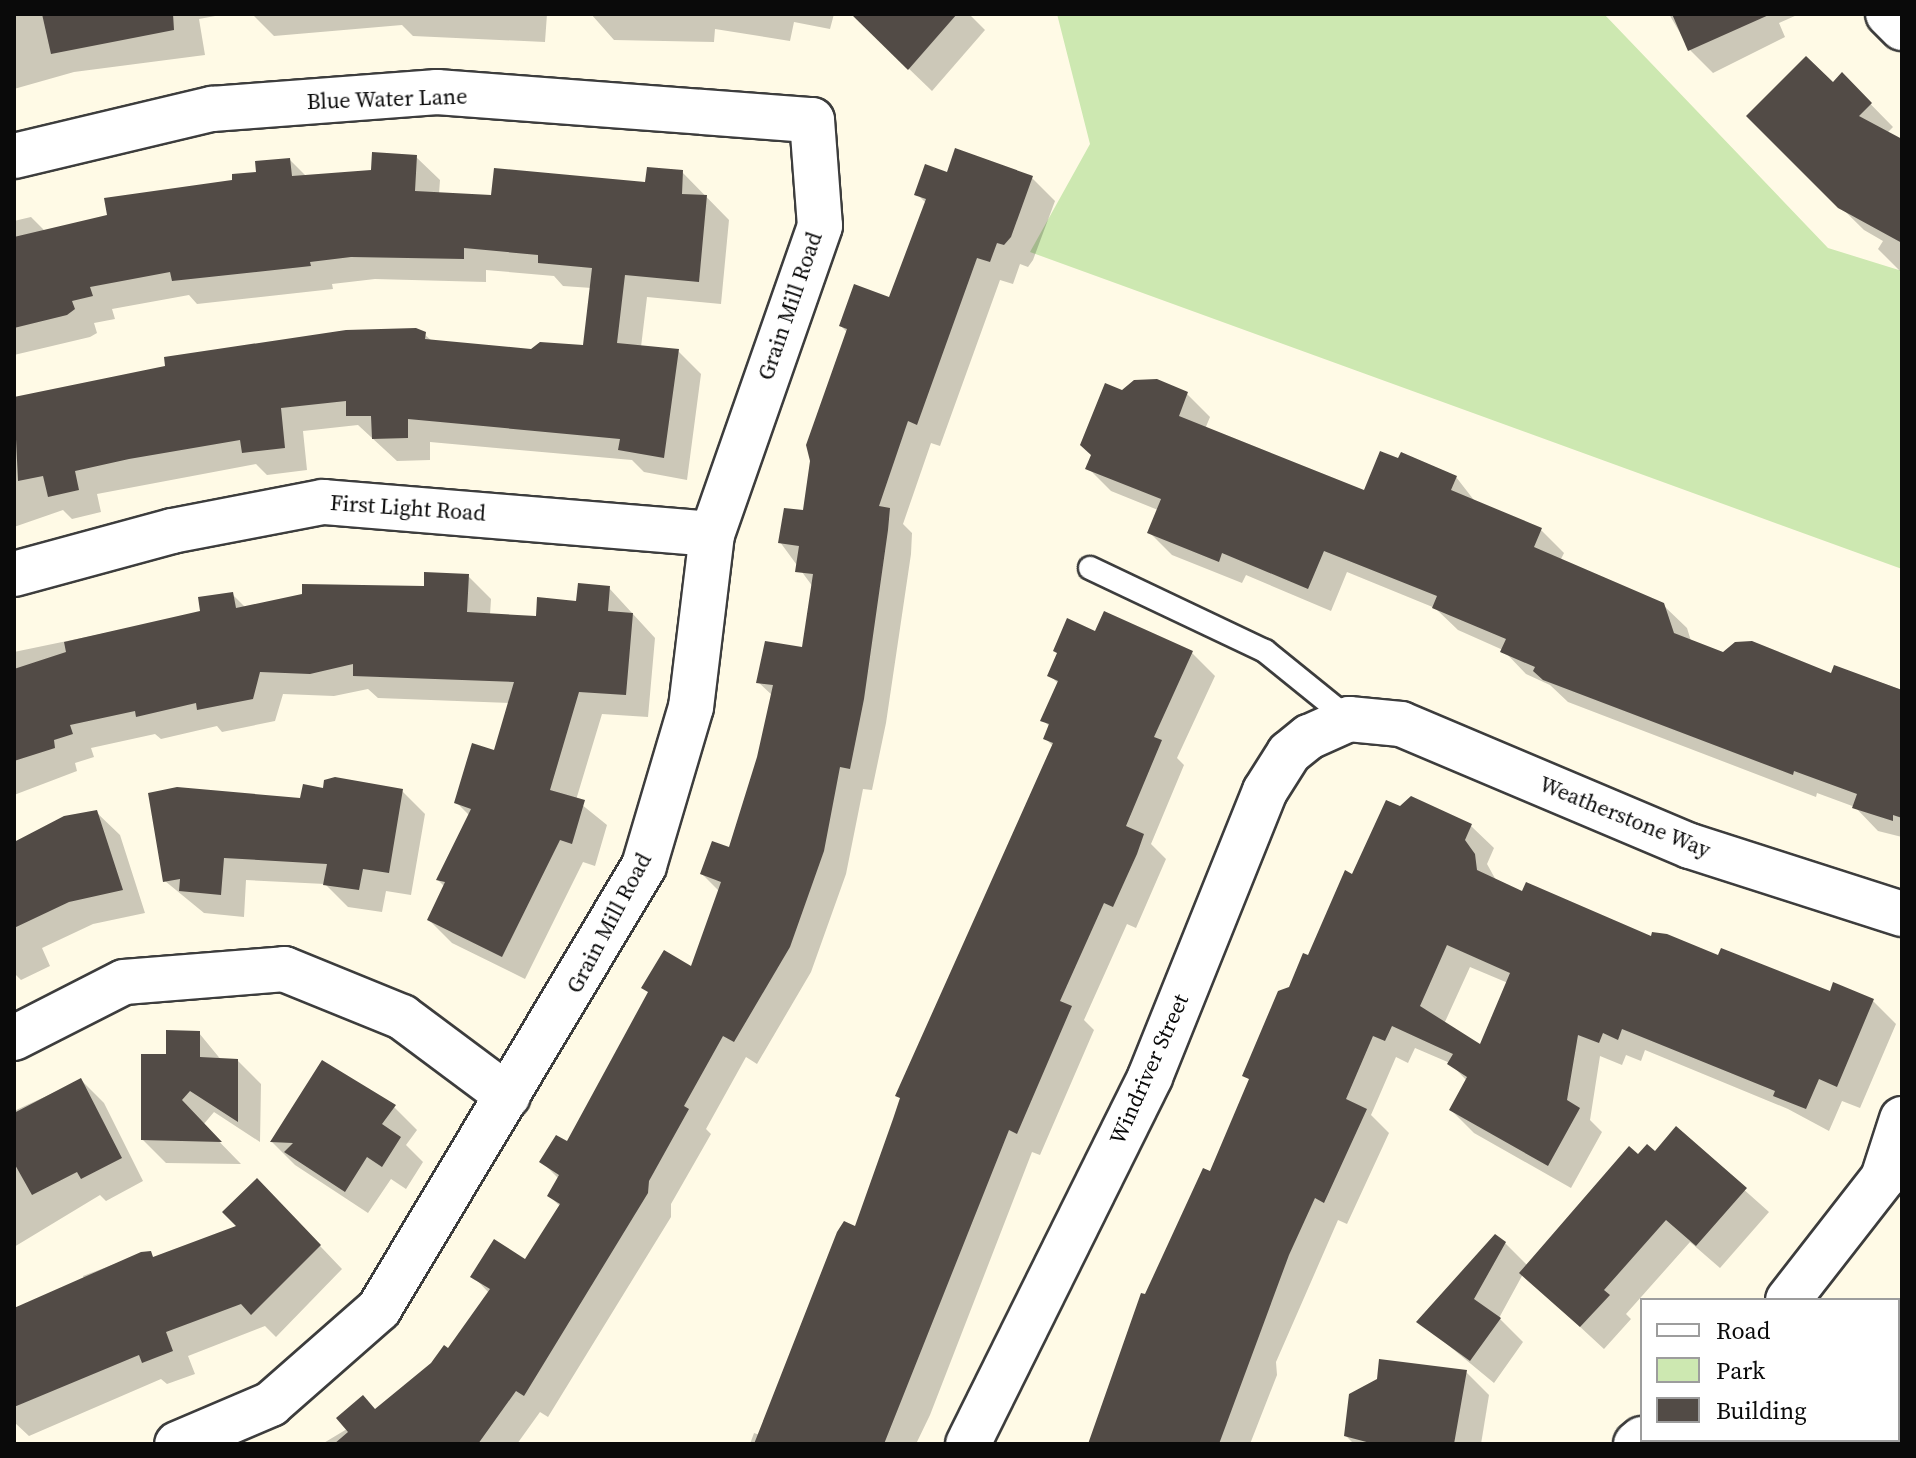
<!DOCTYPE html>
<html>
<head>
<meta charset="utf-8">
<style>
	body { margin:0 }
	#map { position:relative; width:1916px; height:1458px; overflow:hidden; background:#fffae6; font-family:"Source Serif 4",serif }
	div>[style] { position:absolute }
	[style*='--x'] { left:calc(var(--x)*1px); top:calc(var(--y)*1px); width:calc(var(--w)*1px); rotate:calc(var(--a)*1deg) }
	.green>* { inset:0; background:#cde8b1 }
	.shadow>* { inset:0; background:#0003 }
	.building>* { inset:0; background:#524b46 }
	.roads { filter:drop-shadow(2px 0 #3d3d3d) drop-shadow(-2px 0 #3d3d3d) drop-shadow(0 2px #3d3d3d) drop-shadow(0 -2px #3d3d3d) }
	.service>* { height:22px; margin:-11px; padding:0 11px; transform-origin:11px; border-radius:11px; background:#fff }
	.minor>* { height:44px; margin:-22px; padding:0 22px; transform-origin:22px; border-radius:22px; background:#fff }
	span { translate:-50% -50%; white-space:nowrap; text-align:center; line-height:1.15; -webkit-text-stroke:8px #fff; paint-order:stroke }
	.street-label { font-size:22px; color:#0a0a0a }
	.frame { position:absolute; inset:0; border:16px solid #0a0a0a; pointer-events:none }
	.legend { position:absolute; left:1640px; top:1298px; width:260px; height:144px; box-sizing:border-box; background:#fff; border:2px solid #9d9d9d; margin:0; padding:10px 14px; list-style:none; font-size:24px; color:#0a0a0a }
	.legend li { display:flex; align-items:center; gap:16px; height:40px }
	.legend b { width:40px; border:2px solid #9d9d9d }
</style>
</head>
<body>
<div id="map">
	<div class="green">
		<i style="clip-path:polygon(1057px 14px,1604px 14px,1828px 248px,1902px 271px,1902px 569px,1030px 252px,1090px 144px)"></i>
	</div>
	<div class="shadow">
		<i style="clip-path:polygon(14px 14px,226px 14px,199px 19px,205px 55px,74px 72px,14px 89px)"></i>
		<i style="clip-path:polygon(252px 14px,547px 14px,545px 42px,413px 36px,402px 25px,274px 36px)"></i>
		<i style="clip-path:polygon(591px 14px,834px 14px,830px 29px,794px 22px,790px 41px,715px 29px,714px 42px,614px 40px)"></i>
		<i style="clip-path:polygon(852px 14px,969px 14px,985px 30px,932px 91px)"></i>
		<i style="clip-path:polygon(1669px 14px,1796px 14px,1797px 15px,1779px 23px,1785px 37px,1713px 73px,1690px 50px)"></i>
		<i style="clip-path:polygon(1842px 75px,1893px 127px,1887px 133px,1902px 141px,1902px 273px,1878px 249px,1883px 241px,1864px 230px,1748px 116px,1833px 85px)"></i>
		<i style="clip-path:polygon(416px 157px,440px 180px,439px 194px,493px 197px,647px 184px,682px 172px,729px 220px,721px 304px,647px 297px,641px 347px,678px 351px,701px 374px,687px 480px,644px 472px,632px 460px,430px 442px,430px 460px,397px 461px,358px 425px,303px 431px,307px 470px,267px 475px,256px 464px,97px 494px,101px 512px,72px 519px,63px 510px,14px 527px,14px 400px,168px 368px,424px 334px,433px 342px,532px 351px,585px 348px,592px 288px,563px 286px,554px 276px,486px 270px,486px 282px,375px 279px,332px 284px,333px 289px,197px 304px,189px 295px,112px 309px,115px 319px,94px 323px,97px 333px,90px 337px,14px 355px,14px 221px,31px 217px,46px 232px,234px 181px,290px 160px,307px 177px,373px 171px)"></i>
		<i style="clip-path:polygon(948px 175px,1032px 178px,1055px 201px,1033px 260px,1028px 267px,1020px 264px,1013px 284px,1000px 280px,940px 446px,931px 443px,903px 524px,912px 533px,911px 554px,886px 723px,872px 790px,863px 789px,846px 874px,811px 972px,757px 1064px,746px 1057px,706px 1129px,711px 1134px,671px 1204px,671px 1217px,548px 1417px,540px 1412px,517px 1444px,322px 1444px,377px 1411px,448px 1351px,489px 1293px,473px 1276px,526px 1262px,561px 1207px,549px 1196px,559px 1179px,542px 1162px,568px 1144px,692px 969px,720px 892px,702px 874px,730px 850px,759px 758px,773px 696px,758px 682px,803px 650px,813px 587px,780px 542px,805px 513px,848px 333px,841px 326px,890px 299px,927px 204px,917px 194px)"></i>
		<i style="clip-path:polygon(1122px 392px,1187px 394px,1210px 417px,1205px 429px,1365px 493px,1456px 477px,1477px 504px,1541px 530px,1564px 553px,1560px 561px,1663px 605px,1687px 628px,1691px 641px,1723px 654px,1833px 675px,1836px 667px,1902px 690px,1902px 837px,1878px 831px,1855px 807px,1817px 793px,1816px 797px,1568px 702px,1550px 685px,1526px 674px,1503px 650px,1458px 630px,1435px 608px,1347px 572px,1331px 611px,1246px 575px,1242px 583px,1172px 555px,1149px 532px,1158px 510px,1111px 491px,1088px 468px)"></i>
		<i style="clip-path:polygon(468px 576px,491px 599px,490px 615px,538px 618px,609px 588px,655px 638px,648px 717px,602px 714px,576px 800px,607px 825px,595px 866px,583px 862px,525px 979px,452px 943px,429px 920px,445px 887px,438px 880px,470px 816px,456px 802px,495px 752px,510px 703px,378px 698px,368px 689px,334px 696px,283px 694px,275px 721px,222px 732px,217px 726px,161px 739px,155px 734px,91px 748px,94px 757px,75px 763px,77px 771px,14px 795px,14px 652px,202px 613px,232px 594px,246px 608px,426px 588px)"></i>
		<i style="clip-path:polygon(1096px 634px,1192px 653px,1215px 676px,1177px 758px,1184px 765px,1151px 844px,1166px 859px,1136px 928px,1127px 924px,1084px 1020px,1094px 1030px,1040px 1155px,1032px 1152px,930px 1415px,916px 1444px,750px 1444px,754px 1433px,760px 1435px,856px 1228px,902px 1100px,898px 1096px,1054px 747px,1045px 738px,1050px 727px,1043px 720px,1059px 684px,1049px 675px)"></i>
		<i style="clip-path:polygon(324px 790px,402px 791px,425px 814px,411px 895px,386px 891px,382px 912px,348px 907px,325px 884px,246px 880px,244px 917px,204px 913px,165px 881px)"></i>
		<i style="clip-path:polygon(evenodd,1401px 809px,1471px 826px,1494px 848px,1487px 864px,1497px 882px,1523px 894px,1652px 939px,1831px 993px,1834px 985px,1873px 1001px,1896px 1024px,1860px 1108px,1842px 1101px,1829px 1131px,1788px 1109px,1645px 1050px,1641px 1061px,1626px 1055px,1622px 1065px,1600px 1056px,1590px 1120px,1602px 1132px,1571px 1188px,1474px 1133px,1451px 1110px,1467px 1081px,1450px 1063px,1415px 1048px,1408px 1063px,1396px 1057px,1371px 1115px,1389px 1133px,1347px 1224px,1338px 1220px,1276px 1362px,1277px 1375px,1250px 1444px,1097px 1444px,1146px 1297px,1211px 1174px,1251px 1081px,1245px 1075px,1353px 876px,1401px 809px,1470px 967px,1508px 983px,1481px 1046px,1444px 1024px,1470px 967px)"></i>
		<i style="clip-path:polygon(96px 812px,120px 835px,145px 913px,93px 924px,42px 948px,50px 966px,21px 980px,14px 973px,14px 845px)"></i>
		<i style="clip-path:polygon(199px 1033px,222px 1061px,238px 1061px,261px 1084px,260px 1142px,214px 1112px,203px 1125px,241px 1164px,166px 1163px,143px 1140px,167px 1056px)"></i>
		<i style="clip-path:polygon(323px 1063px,394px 1107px,417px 1130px,406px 1145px,423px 1162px,406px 1189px,391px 1179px,368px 1213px,295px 1165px,272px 1142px)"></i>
		<i style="clip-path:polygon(81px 1080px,104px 1103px,143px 1181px,106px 1201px,100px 1195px,14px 1247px,14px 1111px)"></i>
		<i style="clip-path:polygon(1676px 1129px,1769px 1212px,1720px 1268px,1690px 1242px,1626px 1314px,1631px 1319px,1604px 1349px,1523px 1274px,1499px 1318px,1523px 1342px,1494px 1383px,1419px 1321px,1505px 1243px,1528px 1266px,1638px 1157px,1655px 1154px)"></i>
		<i style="clip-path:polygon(280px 1204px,342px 1269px,276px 1337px,265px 1326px,188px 1356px,195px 1374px,167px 1384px,161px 1379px,29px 1436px,14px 1422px,14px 1320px,85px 1282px,83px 1276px,141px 1254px,156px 1258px,240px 1227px)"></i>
		<i style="clip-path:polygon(1902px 1299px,1902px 1444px,1767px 1444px,1898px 1440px)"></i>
		<i style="clip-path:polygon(1466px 1372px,1489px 1395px,1481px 1444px,1354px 1444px,1346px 1436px)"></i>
	</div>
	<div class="building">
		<i style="clip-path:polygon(42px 14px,173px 14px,174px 30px,51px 54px)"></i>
		<i style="clip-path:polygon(851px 14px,957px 14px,908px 70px)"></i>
		<i style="clip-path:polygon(1672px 14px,1771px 14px,1688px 51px)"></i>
		<i style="clip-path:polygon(1806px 56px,1833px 82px,1842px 72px,1872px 103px,1859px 116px,1902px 139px,1902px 243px,1838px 208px,1746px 116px)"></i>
		<i style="clip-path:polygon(955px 148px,1033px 176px,1011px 237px,1004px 245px,997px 243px,990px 262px,977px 258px,917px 425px,908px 421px,879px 506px,890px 508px,888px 530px,864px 699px,850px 769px,840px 767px,824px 851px,790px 947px,734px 1042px,723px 1036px,684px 1106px,689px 1109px,649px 1181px,648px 1193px,524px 1396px,516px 1391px,478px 1444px,334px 1444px,348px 1432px,336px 1418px,363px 1395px,375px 1409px,431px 1363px,444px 1345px,448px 1348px,490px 1289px,470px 1277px,494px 1239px,525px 1259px,560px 1204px,547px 1196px,559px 1175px,539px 1162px,556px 1135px,567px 1141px,648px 992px,641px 988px,664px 950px,691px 966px,721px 882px,700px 874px,712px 841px,729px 847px,757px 757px,773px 685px,756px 683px,765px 641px,802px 647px,813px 574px,795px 572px,799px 546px,778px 543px,784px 508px,803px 510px,810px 461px,806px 445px,847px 329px,839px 326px,854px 284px,889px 297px,926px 199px,914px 195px,925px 164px,947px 172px)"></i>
		<i style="clip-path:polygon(372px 152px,417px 155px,415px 191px,491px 195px,494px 168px,645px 182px,647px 167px,683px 170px,682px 194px,707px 195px,699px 282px,625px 275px,617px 343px,679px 349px,664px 458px,618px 450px,620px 439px,408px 419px,408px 438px,372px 439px,371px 416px,346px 416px,346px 401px,281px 408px,285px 448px,242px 453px,240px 440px,129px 459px,75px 471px,79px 490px,48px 497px,43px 476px,18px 481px,14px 397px,165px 366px,164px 357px,346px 330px,416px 328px,426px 332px,425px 339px,531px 349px,540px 342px,583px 345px,592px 268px,538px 263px,538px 255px,464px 248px,464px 259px,351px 257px,310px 262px,311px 266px,172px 281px,170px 272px,90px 287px,93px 296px,72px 301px,75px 309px,67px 315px,14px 328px,14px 237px,107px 215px,104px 198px,232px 180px,232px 174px,256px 172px,255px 161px,290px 158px,292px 176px,371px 170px)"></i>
		<i style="clip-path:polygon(1157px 379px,1188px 392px,1179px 416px,1364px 490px,1380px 451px,1398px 458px,1401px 452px,1457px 476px,1451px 490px,1542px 528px,1534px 547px,1664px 603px,1674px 633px,1723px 652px,1735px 642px,1752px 641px,1831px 673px,1834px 665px,1902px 690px,1902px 818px,1893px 815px,1893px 821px,1852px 808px,1857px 794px,1794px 771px,1793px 775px,1543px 680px,1533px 671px,1535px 667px,1500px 652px,1506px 639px,1432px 608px,1437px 596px,1324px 551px,1308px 589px,1222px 553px,1219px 562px,1147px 533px,1161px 499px,1085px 469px,1091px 455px,1080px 445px,1105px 383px,1122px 390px,1134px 380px)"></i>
		<i style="clip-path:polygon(424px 572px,469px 574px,467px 612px,536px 616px,537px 597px,576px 601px,578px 583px,610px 586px,608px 611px,633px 613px,626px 695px,579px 692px,550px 790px,585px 800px,572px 844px,560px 840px,502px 957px,427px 920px,445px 882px,436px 880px,471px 809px,454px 803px,472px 743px,494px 750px,514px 682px,353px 676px,353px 664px,310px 674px,260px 672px,253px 699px,197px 710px,196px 703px,136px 717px,135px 711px,70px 725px,73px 734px,54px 740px,55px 748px,14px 761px,14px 669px,66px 652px,64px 642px,200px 611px,198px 597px,233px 592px,236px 608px,302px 594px,302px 584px,424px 586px)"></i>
		<i style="clip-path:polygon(1104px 611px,1193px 651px,1154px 737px,1162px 740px,1126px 826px,1144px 834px,1137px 854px,1113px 907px,1104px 903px,1060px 1001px,1072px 1006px,1017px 1134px,1009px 1130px,884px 1444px,754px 1444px,837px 1232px,844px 1221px,855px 1226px,893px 1119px,900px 1098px,895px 1096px,1053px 743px,1043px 739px,1049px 724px,1040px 721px,1058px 681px,1047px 676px,1057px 653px,1053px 651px,1067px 618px,1095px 631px)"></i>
		<i style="clip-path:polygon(335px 777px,403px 789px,389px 873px,363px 869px,359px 890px,323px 885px,327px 864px,224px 858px,221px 895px,179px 891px,180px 879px,163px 882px,148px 793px,177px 787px,300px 798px,303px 784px,323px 788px,324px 780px)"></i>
		<i style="clip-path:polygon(evenodd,1411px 796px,1472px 824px,1465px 840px,1475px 854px,1477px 870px,1522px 891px,1526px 882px,1651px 936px,1652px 932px,1667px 934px,1718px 955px,1721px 948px,1830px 991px,1833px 982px,1874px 999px,1837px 1087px,1819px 1079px,1806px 1109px,1773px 1096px,1775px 1091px,1622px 1029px,1618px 1040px,1603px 1033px,1599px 1043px,1578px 1035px,1567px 1100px,1580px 1108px,1548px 1166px,1449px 1110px,1467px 1077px,1447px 1064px,1453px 1054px,1392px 1026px,1385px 1041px,1373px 1036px,1346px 1099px,1367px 1109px,1324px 1203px,1315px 1198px,1289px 1255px,1219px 1444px,1088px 1444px,1141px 1293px,1145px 1294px,1203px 1168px,1210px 1171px,1249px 1079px,1242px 1076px,1278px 991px,1289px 987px,1303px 953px,1308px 955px,1345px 870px,1352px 874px,1386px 800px,1400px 806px,1411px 796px,1447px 945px,1510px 973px,1480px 1044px,1420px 1006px,1447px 945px)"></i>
		<i style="clip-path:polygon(97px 810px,123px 890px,69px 902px,14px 928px,14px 842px,64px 816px)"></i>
		<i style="clip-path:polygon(166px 1030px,200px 1031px,200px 1057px,238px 1059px,238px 1122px,190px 1091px,182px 1100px,222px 1142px,141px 1140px,141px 1054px,166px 1054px)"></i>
		<i style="clip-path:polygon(322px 1060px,396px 1105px,382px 1124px,401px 1137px,382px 1167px,367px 1157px,345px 1192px,284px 1152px,293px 1143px,270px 1142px)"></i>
		<i style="clip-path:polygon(81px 1078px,122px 1158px,81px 1179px,77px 1172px,32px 1195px,14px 1163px,14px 1113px)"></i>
		<i style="clip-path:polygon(1676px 1126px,1747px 1188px,1696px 1246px,1666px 1220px,1604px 1290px,1610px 1295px,1580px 1327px,1519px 1273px,1629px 1146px,1638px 1154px,1647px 1144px,1655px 1151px)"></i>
		<i style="clip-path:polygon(257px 1178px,321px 1245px,251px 1315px,241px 1304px,166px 1332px,173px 1351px,142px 1363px,139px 1355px,14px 1407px,14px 1308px,141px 1252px,151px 1251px,153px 1257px,236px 1226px,222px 1212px)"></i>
		<i style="clip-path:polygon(1495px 1234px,1506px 1242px,1474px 1299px,1501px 1318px,1470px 1361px,1416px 1322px)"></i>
		<i style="clip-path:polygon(1379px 1359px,1467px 1370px,1454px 1444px,1374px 1444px,1344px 1436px,1349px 1394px,1377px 1379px)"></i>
	</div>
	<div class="roads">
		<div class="service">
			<i style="--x:1090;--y:568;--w:194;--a:25.4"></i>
			<i style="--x:1265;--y:651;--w:108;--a:39"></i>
		</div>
		<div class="minor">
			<i style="--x:1888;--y:14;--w:20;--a:45"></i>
			<i style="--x:14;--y:156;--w:204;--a:-13.4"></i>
			<i style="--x:212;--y:109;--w:226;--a:-4.3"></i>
			<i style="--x:437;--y:92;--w:376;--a:4.3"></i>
			<i style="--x:812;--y:120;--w:106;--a:85.7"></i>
			<i style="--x:820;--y:226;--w:326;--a:109.3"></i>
			<i style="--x:712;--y:534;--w:174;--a:96.9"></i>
			<i style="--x:691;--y:707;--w:166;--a:106.5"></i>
			<i style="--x:644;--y:866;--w:516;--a:120.89"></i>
			<i style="--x:379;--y:1309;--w:144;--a:138.7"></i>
			<i style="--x:271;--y:1404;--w:102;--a:156.9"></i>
			<i style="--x:14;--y:574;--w:164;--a:-15.2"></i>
			<i style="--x:172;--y:531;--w:154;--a:-10.9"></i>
			<i style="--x:323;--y:502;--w:390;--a:4.7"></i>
			<i style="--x:14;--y:1038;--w:123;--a:-27"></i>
			<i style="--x:124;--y:982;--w:161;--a:-4.6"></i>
			<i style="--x:284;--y:969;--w:127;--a:22.1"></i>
			<i style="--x:402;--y:1017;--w:132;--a:36.7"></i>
			<i style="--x:1788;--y:1300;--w:155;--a:-52.1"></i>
			<i style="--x:1883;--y:1178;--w:62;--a:-72.1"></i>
			<i style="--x:968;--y:1444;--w:410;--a:-63.6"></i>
			<i style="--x:1150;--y:1077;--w:308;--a:-68.1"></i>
			<i style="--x:1265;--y:791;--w:45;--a:-57.7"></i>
			<i style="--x:1289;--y:753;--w:26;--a:-39"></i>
			<i style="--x:1309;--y:737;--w:44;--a:-24.2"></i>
			<i style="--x:1349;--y:719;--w:52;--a:5.5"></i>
			<i style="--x:1401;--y:724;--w:314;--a:22.9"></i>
			<i style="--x:1690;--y:846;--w:223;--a:17.8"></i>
			<i style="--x:1636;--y:1444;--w:8;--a:-40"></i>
		</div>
	</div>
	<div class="street-label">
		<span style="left:387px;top:99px;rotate:-2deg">Blue Water Lane</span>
		<span style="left:790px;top:306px;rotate:-71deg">Grain Mill Road</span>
		<span style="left:408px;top:508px;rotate:4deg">First Light Road</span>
		<span style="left:1625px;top:817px;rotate:22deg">Weatherstone Way</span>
		<span style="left:609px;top:923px;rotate:-62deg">Grain Mill Road</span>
		<span style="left:1149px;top:1069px;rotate:-66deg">Windriver Street</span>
	</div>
	<div class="frame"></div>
	<ul class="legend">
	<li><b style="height:10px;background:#fff"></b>Road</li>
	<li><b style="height:22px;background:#cde8b1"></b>Park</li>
	<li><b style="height:22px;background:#524b46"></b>Building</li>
	</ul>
</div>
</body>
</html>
